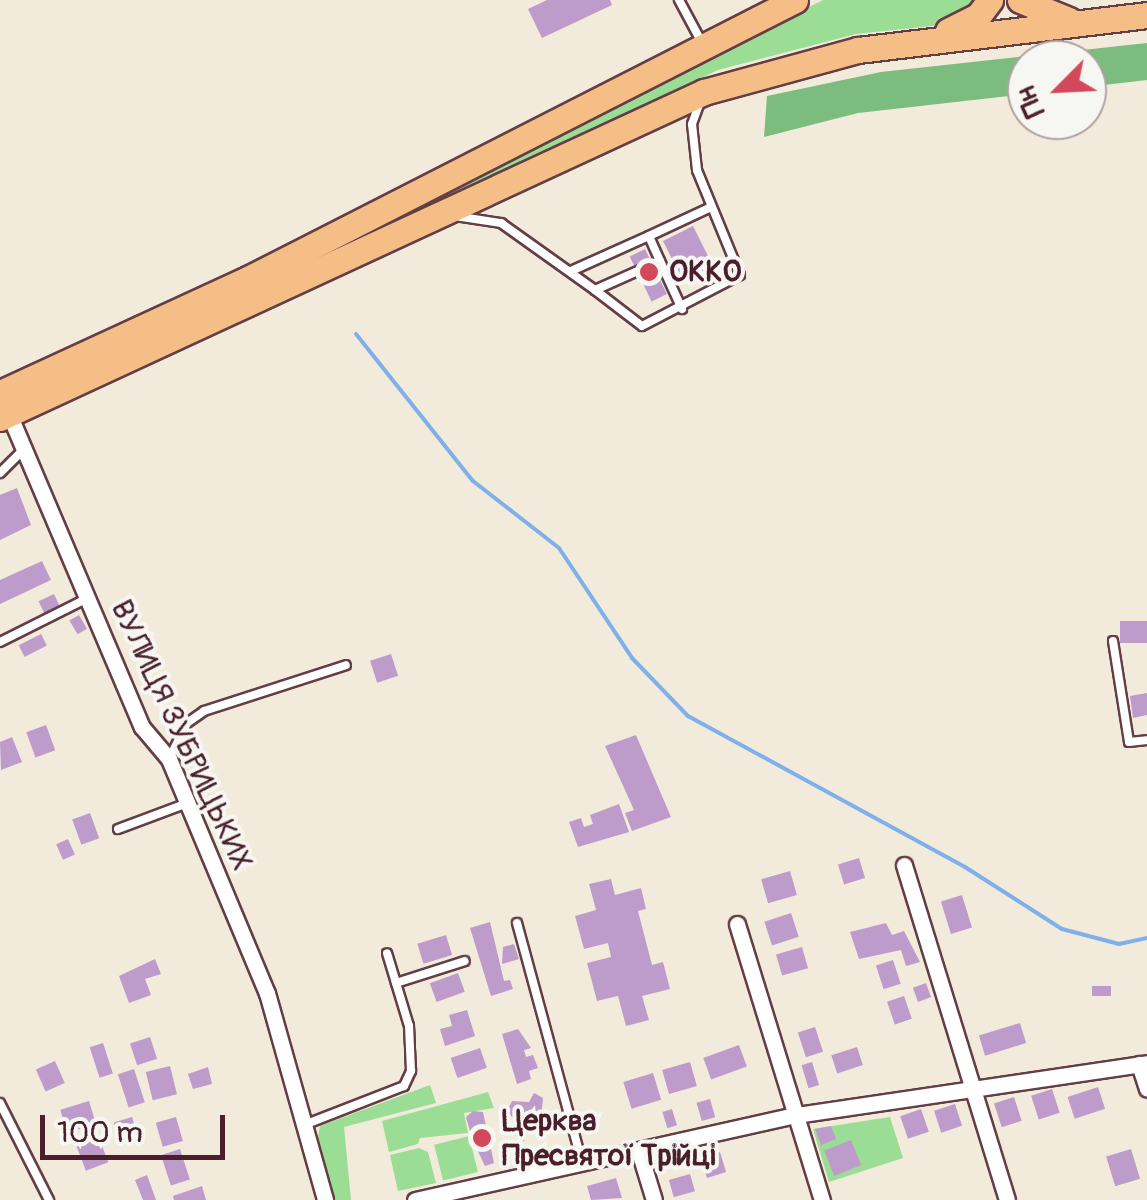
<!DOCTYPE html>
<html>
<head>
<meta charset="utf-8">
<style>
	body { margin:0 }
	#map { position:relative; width:1147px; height:1200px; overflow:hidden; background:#f2ebdb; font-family:Pangolin,sans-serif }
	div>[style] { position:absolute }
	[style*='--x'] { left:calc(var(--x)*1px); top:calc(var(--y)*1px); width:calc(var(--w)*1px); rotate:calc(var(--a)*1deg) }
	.green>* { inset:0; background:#9bdd95; transform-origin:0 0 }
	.forest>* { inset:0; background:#7cbc7e }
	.stream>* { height:4px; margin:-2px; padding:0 2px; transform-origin:2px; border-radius:2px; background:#7fb0ea }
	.building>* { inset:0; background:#bd9ccc; transform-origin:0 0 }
	.roads { filter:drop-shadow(2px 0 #633e45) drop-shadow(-2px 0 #633e45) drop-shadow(0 2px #633e45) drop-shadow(0 -2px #633e45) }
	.service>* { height:8px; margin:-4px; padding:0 4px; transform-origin:4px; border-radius:4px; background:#fff }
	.minor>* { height:15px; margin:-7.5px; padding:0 7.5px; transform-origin:7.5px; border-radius:7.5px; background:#fff }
	.trunk>* { height:25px; margin:-12.5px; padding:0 12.5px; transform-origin:12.5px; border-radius:12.5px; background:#f6be87 }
	.dots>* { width:28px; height:28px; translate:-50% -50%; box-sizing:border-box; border:5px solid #f6f6f2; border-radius:50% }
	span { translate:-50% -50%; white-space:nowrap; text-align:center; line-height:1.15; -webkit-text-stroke:8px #f6f6f2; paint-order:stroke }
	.poi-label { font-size:30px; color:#4a1f2b; font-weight:700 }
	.left { translate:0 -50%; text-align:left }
	.street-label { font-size:30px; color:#4a1f2b }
	.north { position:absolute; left:1007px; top:40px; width:100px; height:100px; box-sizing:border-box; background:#f6f6f2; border:2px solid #b1a0a2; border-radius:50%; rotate:246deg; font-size:28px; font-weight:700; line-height:40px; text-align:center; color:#4a1f2b }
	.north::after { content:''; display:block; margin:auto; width:35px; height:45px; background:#d1495b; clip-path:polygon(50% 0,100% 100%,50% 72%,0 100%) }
	.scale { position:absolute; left:40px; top:1115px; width:185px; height:45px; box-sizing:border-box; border:5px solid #4a1f2b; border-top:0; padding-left:12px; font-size:30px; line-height:35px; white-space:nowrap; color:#4a1f2b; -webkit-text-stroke:8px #f6f6f2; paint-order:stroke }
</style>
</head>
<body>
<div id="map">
	<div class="green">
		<i style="clip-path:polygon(823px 0,983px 0,951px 24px,856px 34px,718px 70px,0 410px)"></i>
		<i style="clip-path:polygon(430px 1085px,436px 1103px,344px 1127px,351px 1200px,330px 1200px,317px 1142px,320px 1126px)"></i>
		<i style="clip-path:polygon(488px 1092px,494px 1108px,464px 1113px,468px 1133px,420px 1138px,418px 1144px,389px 1152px,382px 1121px)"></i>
		<i style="clip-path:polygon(890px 1117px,903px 1158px,829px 1182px,813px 1129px)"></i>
		<i style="left:469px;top:1136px;width:37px;height:36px;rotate:76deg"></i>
		<i style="clip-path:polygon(419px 1148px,428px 1152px,436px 1183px,398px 1191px,390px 1155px)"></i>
	</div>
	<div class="forest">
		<i style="clip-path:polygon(1147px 43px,1147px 80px,1087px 87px,1087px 60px,1027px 60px,1027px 94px,858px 113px,764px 137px,767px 96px,881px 72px)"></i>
	</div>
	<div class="stream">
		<i style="--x:356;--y:334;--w:188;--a:51.5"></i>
		<i style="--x:473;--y:481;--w:109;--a:37.9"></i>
		<i style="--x:559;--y:548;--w:132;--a:56.4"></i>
		<i style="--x:632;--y:658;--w:81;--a:46"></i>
		<i style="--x:688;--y:716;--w:315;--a:28.6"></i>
		<i style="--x:965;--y:867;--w:115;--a:32.6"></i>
		<i style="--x:1062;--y:929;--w:59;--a:14.7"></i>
		<i style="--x:1119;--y:944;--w:29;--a:-12"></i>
	</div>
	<div class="building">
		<i style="clip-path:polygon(547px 0,610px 0,612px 5px,542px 38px,528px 9px)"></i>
		<i style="clip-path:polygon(693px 226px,714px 268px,681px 277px,663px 241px)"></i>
		<i style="left:645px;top:249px;width:50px;height:17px;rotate:64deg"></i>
		<i style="clip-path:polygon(17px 488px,31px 525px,0 540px,0 495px)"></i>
		<i style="clip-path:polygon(42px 561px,51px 580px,0 604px,0 580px)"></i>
		<i style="left:54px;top:594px;width:14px;height:17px;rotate:65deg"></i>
		<i style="left:79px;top:615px;width:16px;height:11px;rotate:60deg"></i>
		<i style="left:1147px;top:621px;width:22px;height:27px;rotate:90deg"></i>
		<i style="left:41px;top:634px;width:13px;height:25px;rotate:63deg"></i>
		<i style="left:391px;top:654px;width:23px;height:22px;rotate:72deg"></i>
		<i style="clip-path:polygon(1147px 693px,1147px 715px,1133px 718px,1130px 696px)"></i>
		<i style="left:46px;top:725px;width:27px;height:21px;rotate:70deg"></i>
		<i style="clip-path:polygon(636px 735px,671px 817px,632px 831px,625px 813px,634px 810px,605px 746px)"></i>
		<i style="clip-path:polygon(12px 737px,22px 762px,1px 770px,0 742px)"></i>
		<i style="clip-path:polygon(619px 804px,629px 832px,578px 847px,569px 822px,581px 818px,584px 827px,593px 824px,590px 815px)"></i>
		<i style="left:90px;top:813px;width:27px;height:19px;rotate:70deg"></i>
		<i style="left:68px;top:839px;width:17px;height:13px;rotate:66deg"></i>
		<i style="left:859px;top:858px;width:21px;height:22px;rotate:73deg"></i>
		<i style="left:790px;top:871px;width:25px;height:30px;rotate:74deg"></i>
		<i style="clip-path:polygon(611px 879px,615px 895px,641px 888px,646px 909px,638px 911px,652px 965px,663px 962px,670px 989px,642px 996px,649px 1020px,626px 1026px,618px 996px,597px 1001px,587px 963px,611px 957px,608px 943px,584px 949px,575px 916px,596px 910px,589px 884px)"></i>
		<i style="left:962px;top:895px;width:34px;height:22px;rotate:73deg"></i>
		<i style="left:791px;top:913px;width:25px;height:28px;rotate:72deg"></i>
		<i style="clip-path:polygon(490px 922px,504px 981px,510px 980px,513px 989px,491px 996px,470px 928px)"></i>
		<i style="clip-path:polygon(886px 923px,892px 935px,904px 931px,920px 962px,906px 966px,901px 950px,859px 959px,850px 932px)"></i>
		<i style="left:446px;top:935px;width:21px;height:30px;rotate:73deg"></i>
		<i style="clip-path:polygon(514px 944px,519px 959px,502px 964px,503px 947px)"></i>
		<i style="left:802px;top:947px;width:22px;height:27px;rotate:74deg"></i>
		<i style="clip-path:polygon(155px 959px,161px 974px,145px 979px,151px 995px,129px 1003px,119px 976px)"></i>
		<i style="left:893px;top:960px;width:25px;height:18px;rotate:72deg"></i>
		<i style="left:458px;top:973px;width:20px;height:30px;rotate:70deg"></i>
		<i style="left:926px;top:983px;width:15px;height:14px;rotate:70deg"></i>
		<i style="left:1092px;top:986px;width:19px;height:10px"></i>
		<i style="left:904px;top:996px;width:24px;height:18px;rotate:71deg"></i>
		<i style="clip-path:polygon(467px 1010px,475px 1036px,445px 1046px,440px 1029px,452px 1026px,449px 1015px)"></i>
		<i style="left:1020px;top:1023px;width:21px;height:43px;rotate:73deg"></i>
		<i style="left:815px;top:1027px;width:26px;height:18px;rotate:72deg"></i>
		<i style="clip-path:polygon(518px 1029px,531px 1048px,524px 1050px,526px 1057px,533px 1055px,538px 1068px,529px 1071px,531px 1079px,517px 1084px,502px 1034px)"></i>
		<i style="left:150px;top:1037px;width:23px;height:21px;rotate:72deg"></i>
		<i style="left:103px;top:1043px;width:32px;height:14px;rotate:72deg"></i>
		<i style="left:739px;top:1045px;width:23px;height:38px;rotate:70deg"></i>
		<i style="left:857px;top:1047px;width:19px;height:27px;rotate:72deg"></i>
		<i style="left:480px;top:1048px;width:21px;height:31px;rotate:71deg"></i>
		<i style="left:55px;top:1061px;width:24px;height:21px;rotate:66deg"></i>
		<i style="left:690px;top:1062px;width:25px;height:29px;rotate:74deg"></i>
		<i style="left:812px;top:1062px;width:24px;height:11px;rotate:73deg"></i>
		<i style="left:170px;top:1066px;width:29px;height:25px;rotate:76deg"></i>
		<i style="clip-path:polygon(208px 1067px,212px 1084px,193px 1089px,188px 1074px)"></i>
		<i style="left:134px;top:1069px;width:35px;height:17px;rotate:72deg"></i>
		<i style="left:653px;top:1073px;width:28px;height:31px;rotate:73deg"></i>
		<i style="left:1098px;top:1087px;width:23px;height:32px;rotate:72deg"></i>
		<i style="left:1052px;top:1089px;width:25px;height:22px;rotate:72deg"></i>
		<i style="clip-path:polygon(534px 1093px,543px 1098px,541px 1118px,553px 1124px,548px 1134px,529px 1132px,524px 1141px,512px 1134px,518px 1124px,507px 1111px,512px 1101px,529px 1102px)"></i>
		<i style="left:1014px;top:1097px;width:25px;height:21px;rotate:72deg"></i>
		<i style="left:710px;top:1099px;width:19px;height:14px;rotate:74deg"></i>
		<i style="left:89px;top:1101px;width:24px;height:30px;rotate:73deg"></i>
		<i style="left:955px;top:1104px;width:23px;height:22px;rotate:72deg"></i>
		<i style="left:672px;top:1109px;width:17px;height:10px;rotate:73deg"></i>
		<i style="left:921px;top:1109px;width:24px;height:22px;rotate:71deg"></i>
		<i style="clip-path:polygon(473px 1111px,483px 1112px,494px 1163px,485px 1166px,472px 1139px,466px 1117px)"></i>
		<i style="left:132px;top:1117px;width:14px;height:19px;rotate:73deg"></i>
		<i style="left:176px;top:1117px;width:25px;height:21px;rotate:74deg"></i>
		<i style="clip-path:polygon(831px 1126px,836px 1139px,821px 1145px,815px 1129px)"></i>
		<i style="left:99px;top:1138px;width:26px;height:24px;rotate:69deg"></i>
		<i style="left:851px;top:1140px;width:27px;height:29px;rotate:68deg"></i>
		<i style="left:180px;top:1149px;width:32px;height:20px;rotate:72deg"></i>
		<i style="left:1131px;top:1149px;width:31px;height:26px;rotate:73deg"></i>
		<i style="left:720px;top:1152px;width:21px;height:20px;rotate:73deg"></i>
		<i style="left:690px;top:1174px;width:18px;height:22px;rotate:74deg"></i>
		<i style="clip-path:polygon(147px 1175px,156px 1200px,143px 1200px,135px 1180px)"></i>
		<i style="clip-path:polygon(616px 1178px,622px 1198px,591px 1200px,587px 1186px)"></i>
		<i style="clip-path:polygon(202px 1186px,206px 1200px,174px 1200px,173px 1196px)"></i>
	</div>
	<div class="roads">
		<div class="service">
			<i style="--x:679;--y:0;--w:47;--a:61.8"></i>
			<i style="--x:455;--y:216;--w:47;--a:8.7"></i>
			<i style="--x:501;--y:223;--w:115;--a:35.5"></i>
			<i style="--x:595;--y:290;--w:71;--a:-24"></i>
			<i style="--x:660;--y:261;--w:27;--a:-114"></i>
			<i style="--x:649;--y:236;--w:66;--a:-25"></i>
			<i style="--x:660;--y:261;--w:53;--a:65.4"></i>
			<i style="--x:571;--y:271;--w:85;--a:-24.2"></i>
			<i style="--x:595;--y:290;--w:59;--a:37.5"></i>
			<i style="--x:642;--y:326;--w:110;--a:-27.5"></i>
			<i style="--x:740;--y:275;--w:113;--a:-112.3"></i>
			<i style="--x:697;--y:170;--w:46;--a:-96.2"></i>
			<i style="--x:692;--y:124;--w:23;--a:-70"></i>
			<i style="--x:0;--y:473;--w:33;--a:-45"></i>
			<i style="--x:1113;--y:641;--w:102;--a:81"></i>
			<i style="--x:1129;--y:742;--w:18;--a:-6"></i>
			<i style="--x:0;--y:642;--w:96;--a:-26.6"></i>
			<i style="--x:169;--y:759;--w:40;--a:-63.4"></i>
			<i style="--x:187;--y:723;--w:21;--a:-35"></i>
			<i style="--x:204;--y:711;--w:149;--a:-17.9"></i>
			<i style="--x:118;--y:829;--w:75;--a:-20.4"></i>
			<i style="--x:517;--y:923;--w:248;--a:74.8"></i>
			<i style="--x:396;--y:983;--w:72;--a:-17.7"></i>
			<i style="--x:0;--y:1103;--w:109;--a:63.2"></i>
			<i style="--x:304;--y:1125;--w:107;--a:-21.3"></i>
			<i style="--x:404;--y:1086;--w:17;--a:-65"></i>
			<i style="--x:411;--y:1071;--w:45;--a:-92.5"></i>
			<i style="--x:409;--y:1026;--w:76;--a:-106.8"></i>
		</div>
		<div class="minor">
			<i style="--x:9;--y:414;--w:340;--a:67"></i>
			<i style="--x:142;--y:727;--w:42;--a:49.8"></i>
			<i style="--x:169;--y:759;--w:254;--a:67.3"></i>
			<i style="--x:267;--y:993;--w:215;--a:74.3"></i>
			<i style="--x:904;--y:865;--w:350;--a:72.9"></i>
			<i style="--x:737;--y:924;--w:289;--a:72.9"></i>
			<i style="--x:1139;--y:1064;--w:26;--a:72"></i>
			<i style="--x:639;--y:1151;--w:51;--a:73"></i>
			<i style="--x:415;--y:1200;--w:390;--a:-12.6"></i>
			<i style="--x:796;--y:1115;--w:355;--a:-8.4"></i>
		</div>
		<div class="trunk">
			<i style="--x:1020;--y:0;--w:53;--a:22.2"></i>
			<i style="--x:948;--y:31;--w:34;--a:-27"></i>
			<i style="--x:978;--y:16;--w:20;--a:-53"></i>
			<i style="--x:0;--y:393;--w:273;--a:-24.7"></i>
			<i style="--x:248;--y:279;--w:614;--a:-27.02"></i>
			<i style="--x:0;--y:418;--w:776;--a:-24.85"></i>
			<i style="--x:704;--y:92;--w:160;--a:-15.3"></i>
			<i style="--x:858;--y:50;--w:291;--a:-6.9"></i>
		</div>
	</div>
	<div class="dots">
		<i style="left:649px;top:272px;background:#d1495b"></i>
		<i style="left:482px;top:1138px;background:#d1495b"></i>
	</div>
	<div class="poi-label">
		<span class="left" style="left:669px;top:272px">ОККО</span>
		<span class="left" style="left:502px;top:1138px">Церква<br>Пресвятої Трійці</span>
	</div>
	<div class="street-label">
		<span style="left:181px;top:735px;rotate:65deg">ВУЛИЦЯ ЗУБРИЦЬКИХ</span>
	</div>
	<div class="north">Пн</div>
	<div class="scale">100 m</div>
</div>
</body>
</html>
